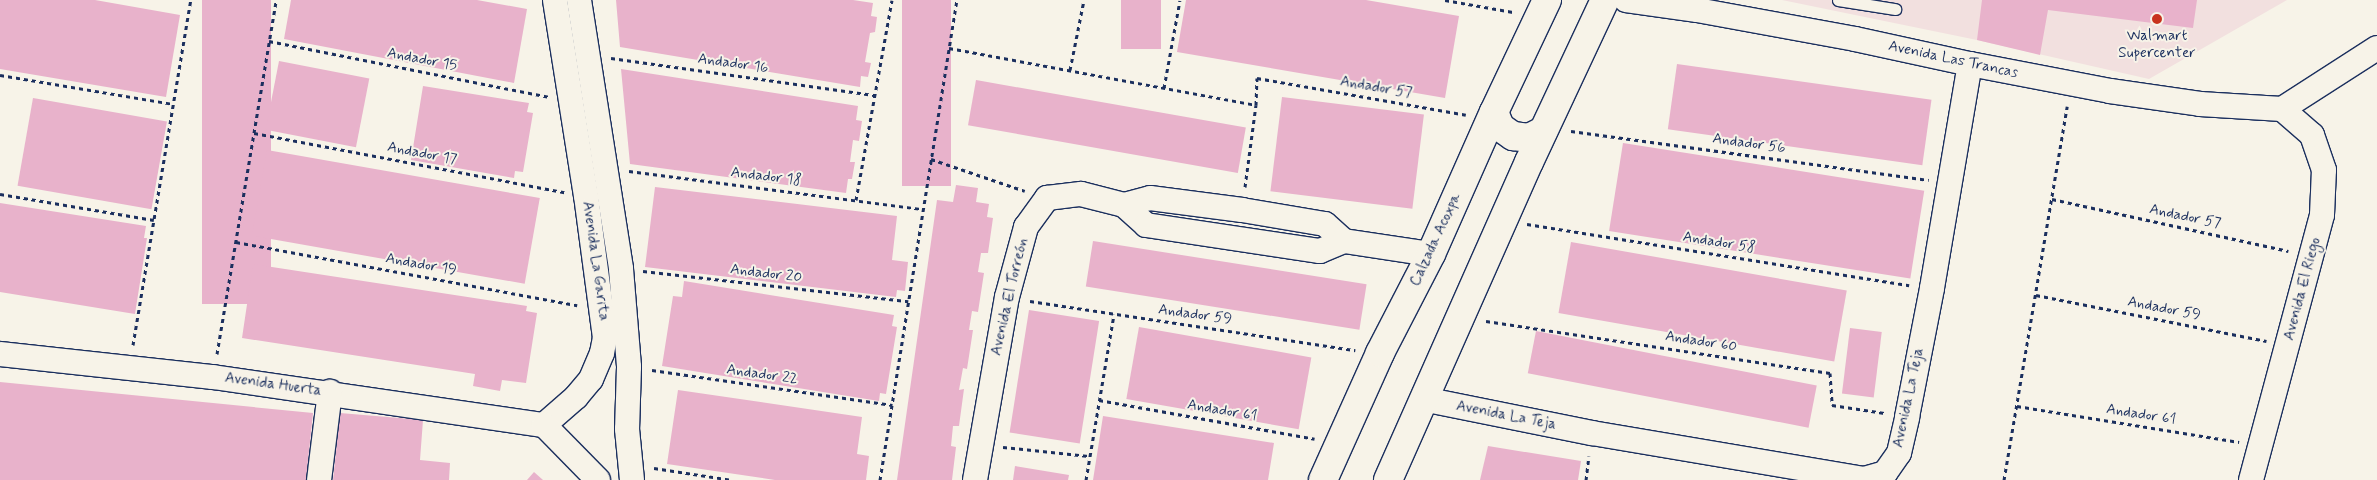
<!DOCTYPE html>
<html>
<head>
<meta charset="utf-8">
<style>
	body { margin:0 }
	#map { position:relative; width:2377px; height:480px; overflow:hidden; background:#f7f3e8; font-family:Mynerve,sans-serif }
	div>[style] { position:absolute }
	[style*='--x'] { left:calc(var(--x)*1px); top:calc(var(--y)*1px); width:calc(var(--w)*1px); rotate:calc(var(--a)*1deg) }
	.built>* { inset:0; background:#f2e0df }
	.building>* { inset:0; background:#e8b2cb; transform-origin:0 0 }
	.path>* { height:3px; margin-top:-1.5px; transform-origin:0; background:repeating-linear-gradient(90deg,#1b2f5e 0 4px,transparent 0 8px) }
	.roads { filter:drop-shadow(1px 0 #1b2f5e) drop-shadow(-1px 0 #1b2f5e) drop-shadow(0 1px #1b2f5e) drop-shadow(0 -1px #1b2f5e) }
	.lane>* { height:11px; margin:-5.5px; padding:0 5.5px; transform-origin:5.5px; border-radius:5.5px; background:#f7f3e8 }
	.street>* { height:24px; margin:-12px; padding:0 12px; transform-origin:12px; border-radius:12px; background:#f7f3e8 }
	.secondary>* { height:28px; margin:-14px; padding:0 14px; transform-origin:14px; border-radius:14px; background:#f7f3e8 }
	.dots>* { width:14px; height:14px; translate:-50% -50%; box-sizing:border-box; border:2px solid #f7f3e8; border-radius:50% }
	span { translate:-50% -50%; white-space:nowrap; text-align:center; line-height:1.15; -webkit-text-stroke:4px #f7f3e8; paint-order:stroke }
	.poi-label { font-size:15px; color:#1b2f5e }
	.street-label { font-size:15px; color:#1b2f5e }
</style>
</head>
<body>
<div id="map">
	<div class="built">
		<i style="clip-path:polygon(1782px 0,2287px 0,2149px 79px,1977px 40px)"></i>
	</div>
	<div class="building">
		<i style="clip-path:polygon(0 0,95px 0,180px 15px,166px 97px,0 69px)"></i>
		<i style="left:202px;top:0;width:69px;height:304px"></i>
		<i style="clip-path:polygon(291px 0,477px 0,527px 9px,514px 83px,284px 39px)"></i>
		<i style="clip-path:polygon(616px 0,853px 0,873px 3px,871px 16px,877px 17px,875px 32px,870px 33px,865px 62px,871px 63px,868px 77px,861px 76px,860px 87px,620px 47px)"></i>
		<i style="left:902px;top:0;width:49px;height:186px"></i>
		<i style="left:1121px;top:0;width:40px;height:49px"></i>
		<i style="clip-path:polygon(1186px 0,1366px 0,1459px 16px,1445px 98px,1177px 52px)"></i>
		<i style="clip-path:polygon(1982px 0,2197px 0,2193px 28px,2048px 10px,2040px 55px,1977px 40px)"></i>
		<i style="left:279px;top:61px;width:92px;height:70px;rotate:11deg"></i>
		<i style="left:1677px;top:64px;width:257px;height:66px;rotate:8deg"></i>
		<i style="clip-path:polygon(621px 69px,858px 106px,856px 120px,862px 121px,859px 141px,853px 140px,850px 162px,855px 162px,852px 179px,848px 179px,846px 193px,630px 164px)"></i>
		<i style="left:976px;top:80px;width:274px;height:46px;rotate:10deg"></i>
		<i style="clip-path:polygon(423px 86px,529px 103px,527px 112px,533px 113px,523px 172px,515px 171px,514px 178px,411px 160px)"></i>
		<i style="left:1282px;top:97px;width:143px;height:95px;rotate:7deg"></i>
		<i style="left:33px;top:98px;width:136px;height:89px;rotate:10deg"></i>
		<i style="left:1623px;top:143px;width:305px;height:89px;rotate:9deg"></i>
		<i style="left:267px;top:150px;width:277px;height:87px;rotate:10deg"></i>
		<i style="clip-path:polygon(956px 185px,978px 188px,976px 202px,989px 204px,987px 217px,993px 218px,988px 253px,981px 253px,978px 272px,984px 273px,978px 312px,972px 311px,969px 330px,973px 330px,967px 369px,963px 368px,959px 390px,964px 389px,959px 426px,953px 426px,951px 446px,956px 447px,952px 480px,897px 480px,937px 200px,953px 202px)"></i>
		<i style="clip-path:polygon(655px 187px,897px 216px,892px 260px,908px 262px,905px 291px,897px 290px,896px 297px,645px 267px)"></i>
		<i style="clip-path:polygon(0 203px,146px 226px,144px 238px,147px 238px,135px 314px,0 292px)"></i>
		<i style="left:1093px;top:241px;width:277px;height:46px;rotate:9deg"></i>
		<i style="left:1571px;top:242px;width:280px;height:72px;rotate:10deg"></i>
		<i style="clip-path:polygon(253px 264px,527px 306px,526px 311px,537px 313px,526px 383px,502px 380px,500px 391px,473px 386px,475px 374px,242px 338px)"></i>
		<i style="clip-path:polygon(684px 281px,894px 315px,892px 326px,897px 327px,886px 394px,880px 393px,879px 401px,662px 366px,673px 296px,682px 297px)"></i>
		<i style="left:1029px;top:310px;width:71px;height:124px;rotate:9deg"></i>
		<i style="left:1139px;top:327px;width:175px;height:73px;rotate:10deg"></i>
		<i style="left:1850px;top:328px;width:32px;height:66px;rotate:7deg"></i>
		<i style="left:1536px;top:331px;width:286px;height:43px;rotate:11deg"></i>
		<i style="clip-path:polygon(0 382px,313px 413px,306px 480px,0 480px)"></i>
		<i style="clip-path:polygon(678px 390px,862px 417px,857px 454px,869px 456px,866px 480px,775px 480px,667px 464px)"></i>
		<i style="clip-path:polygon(340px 413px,423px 420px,420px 460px,450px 463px,449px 480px,333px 480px)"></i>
		<i style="clip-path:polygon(1103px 416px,1274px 443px,1268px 480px,1093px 480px)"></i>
		<i style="clip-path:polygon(1488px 446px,1581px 461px,1578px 480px,1480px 480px)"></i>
		<i style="clip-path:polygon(1015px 466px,1069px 475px,1068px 480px,1013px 480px)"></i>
		<i style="clip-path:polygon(534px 472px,543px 480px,527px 480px)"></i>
	</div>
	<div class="path">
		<i style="--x:1445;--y:0;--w:69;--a:10"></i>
		<i style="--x:269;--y:41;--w:285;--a:11.3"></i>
		<i style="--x:949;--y:48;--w:312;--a:10.5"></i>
		<i style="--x:611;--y:58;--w:267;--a:8"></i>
		<i style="--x:1070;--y:70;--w:71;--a:-78.7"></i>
		<i style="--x:0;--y:75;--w:175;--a:9.5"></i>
		<i style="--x:1164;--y:88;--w:89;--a:-79.7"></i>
		<i style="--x:1571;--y:131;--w:361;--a:7.8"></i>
		<i style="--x:254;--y:133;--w:316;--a:10.8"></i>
		<i style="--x:931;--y:159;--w:99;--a:18.8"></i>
		<i style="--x:629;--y:171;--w:296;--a:7.4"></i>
		<i style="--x:1245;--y:187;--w:83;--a:-82.4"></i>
		<i style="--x:1256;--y:105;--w:27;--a:-88"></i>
		<i style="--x:1257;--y:78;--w:212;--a:10"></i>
		<i style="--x:0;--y:194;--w:156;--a:9.6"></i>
		<i style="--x:2052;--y:199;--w:242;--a:12.4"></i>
		<i style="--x:856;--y:200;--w:203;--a:-79.8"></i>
		<i style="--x:1527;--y:224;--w:387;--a:9.1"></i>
		<i style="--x:236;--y:242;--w:347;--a:10.5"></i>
		<i style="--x:643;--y:271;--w:267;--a:6.5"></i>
		<i style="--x:2036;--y:295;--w:235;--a:11.3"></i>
		<i style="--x:1030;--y:301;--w:329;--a:8.6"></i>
		<i style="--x:1486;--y:321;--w:348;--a:8.6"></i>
		<i style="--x:1830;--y:373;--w:32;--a:86"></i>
		<i style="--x:1832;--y:405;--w:53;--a:8.7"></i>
		<i style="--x:133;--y:345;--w:350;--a:-80.5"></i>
		<i style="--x:217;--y:354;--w:359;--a:-80.5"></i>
		<i style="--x:652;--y:370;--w:243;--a:8.3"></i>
		<i style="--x:1099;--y:400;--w:219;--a:10.2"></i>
		<i style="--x:2017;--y:406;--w:225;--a:9.2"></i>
		<i style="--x:1003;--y:447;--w:86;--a:6"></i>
		<i style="--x:654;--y:468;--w:79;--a:8.7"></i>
		<i style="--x:880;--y:480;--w:486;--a:-80.9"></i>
		<i style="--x:1086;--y:480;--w:168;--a:-80.4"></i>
		<i style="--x:1586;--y:480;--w:24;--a:-83"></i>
		<i style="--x:2004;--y:480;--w:379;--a:-80.4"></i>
	</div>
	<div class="roads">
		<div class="lane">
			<i style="--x:1838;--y:0;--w:58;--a:9"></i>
		</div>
		<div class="street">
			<i style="--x:579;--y:0;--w:272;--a:81.1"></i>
			<i style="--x:621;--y:269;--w:98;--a:85.3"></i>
			<i style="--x:629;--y:367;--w:62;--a:91.8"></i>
			<i style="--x:627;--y:429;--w:51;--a:84.4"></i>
			<i style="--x:1626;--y:0;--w:72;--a:8"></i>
			<i style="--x:1697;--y:10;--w:161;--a:10.4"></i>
			<i style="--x:1855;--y:39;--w:118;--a:12.3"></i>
			<i style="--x:1970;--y:64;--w:143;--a:10.9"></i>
			<i style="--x:2110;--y:91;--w:91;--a:8.2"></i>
			<i style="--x:2200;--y:104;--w:82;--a:3.5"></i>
			<i style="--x:2282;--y:109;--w:113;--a:-32.7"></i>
			<i style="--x:1124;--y:205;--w:27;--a:-15"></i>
			<i style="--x:1150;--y:198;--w:93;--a:7.4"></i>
			<i style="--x:1242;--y:210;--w:84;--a:9.6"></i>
			<i style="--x:1325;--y:224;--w:25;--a:42"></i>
			<i style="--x:0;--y:354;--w:214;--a:6.2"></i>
			<i style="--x:213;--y:377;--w:334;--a:8.3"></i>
			<i style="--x:1423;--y:399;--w:172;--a:11.4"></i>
			<i style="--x:1592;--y:433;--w:276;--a:9.6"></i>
			<i style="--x:1864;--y:479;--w:22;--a:-16"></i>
			<i style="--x:1885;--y:473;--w:24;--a:-55"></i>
			<i style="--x:1899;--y:453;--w:37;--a:-77"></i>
			<i style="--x:1907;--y:417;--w:131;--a:-79"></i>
			<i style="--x:1932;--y:288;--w:227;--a:-80.4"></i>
			<i style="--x:544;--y:425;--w:43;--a:-41.2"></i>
			<i style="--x:576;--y:397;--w:23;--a:-50"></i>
			<i style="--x:591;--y:379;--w:28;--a:-67"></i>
			<i style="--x:602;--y:353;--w:15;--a:-79"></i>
			<i style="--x:605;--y:338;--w:143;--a:-97.6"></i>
			<i style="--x:586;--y:196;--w:198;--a:-99"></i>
			<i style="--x:544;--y:425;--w:77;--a:45.5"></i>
			<i style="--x:319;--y:480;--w:89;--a:-82.9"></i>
			<i style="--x:975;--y:480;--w:186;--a:-80.1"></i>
			<i style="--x:1007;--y:297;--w:73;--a:-74.8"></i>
			<i style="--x:1026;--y:227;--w:36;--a:-54"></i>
			<i style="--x:1047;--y:198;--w:34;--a:-7"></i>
			<i style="--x:1081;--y:194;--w:44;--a:14.3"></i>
			<i style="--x:1124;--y:205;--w:30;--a:42"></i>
			<i style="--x:1146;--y:225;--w:176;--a:8.5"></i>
			<i style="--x:1320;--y:251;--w:26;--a:-23"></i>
			<i style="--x:1344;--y:241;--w:88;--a:8.5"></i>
			<i style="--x:2251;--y:480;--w:274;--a:-75"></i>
			<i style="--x:2322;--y:215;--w:45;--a:-87.5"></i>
			<i style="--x:2324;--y:170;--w:37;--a:-109"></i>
			<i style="--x:2312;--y:135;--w:40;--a:-139"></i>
		</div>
		<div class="secondary">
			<i style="--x:1494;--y:112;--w:16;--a:68"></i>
			<i style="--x:1500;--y:127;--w:16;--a:35"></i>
			<i style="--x:1513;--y:136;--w:16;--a:7"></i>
			<i style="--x:1529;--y:138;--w:16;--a:-27"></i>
			<i style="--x:1323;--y:480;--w:139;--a:-65.8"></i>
			<i style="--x:1380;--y:353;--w:111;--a:-62.7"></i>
			<i style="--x:1431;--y:254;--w:155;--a:-66.1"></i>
			<i style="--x:1494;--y:112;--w:124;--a:-64.7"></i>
			<i style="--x:1388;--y:480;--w:348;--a:-66.1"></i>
			<i style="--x:1529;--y:162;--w:179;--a:-64.9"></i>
		</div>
	</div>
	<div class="dots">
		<i style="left:2157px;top:19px;background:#c8321e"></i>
	</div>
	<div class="poi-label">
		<span style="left:2157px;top:45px">Walmart<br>Supercenter</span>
	</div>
	<div class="street-label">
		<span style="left:422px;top:60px;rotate:11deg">Andador 15</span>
		<span style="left:1953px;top:60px;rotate:12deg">Avenida Las Trancas</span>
		<span style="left:733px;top:64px;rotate:8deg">Andador 16</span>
		<span style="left:1376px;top:88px;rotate:10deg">Andador 57</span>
		<span style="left:1749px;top:144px;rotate:8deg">Andador 56</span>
		<span style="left:422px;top:154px;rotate:11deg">Andador 17</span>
		<span style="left:766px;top:177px;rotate:7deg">Andador 18</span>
		<span style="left:2185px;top:217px;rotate:12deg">Andador 57</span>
		<span style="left:1436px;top:240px;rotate:-65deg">Calzada Acoxpa</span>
		<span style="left:1719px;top:243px;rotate:9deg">Andador 58</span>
		<span style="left:595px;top:261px;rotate:82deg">Avenida La Garita</span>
		<span style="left:421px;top:265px;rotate:10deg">Andador 19</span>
		<span style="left:766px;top:274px;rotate:7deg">Andador 20</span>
		<span style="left:2303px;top:289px;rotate:-75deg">Avenida El Riego</span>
		<span style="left:1010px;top:297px;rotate:-77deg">Avenida El Torreón</span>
		<span style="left:2164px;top:309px;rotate:11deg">Andador 59</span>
		<span style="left:1195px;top:315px;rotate:8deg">Andador 59</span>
		<span style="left:1701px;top:342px;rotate:9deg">Andador 60</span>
		<span style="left:762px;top:375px;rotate:8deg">Andador 22</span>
		<span style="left:273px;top:385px;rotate:8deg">Avenida Huerta</span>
		<span style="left:1909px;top:398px;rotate:-78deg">Avenida La Teja</span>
		<span style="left:1222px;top:411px;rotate:10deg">Andador 61</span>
		<span style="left:2141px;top:415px;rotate:9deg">Andador 61</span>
		<span style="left:1506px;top:416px;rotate:11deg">Avenida La Teja</span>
	</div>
</div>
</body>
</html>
